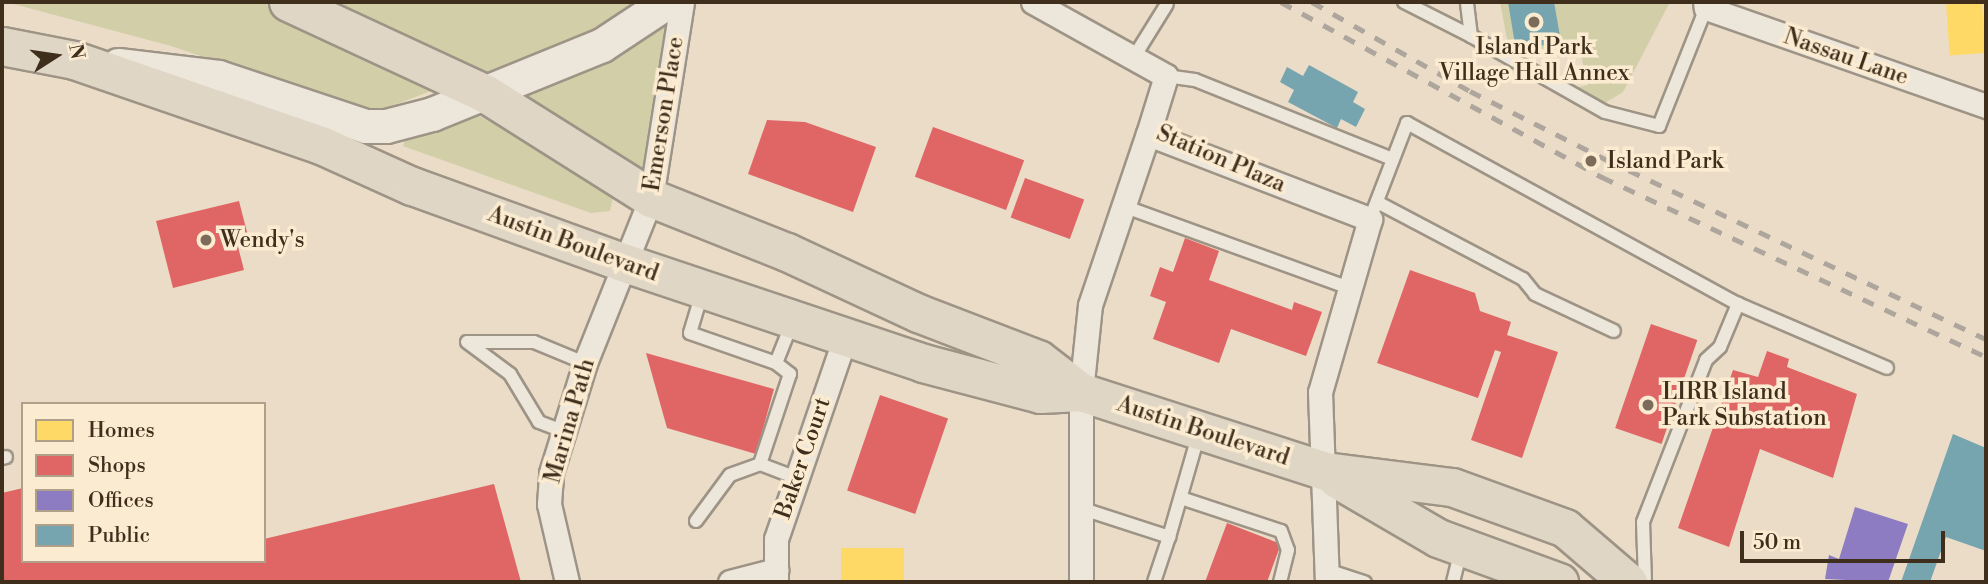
<!DOCTYPE html>
<html>
<head>
<meta charset="utf-8">
<style>
	body { margin:0 }
	#map { position:relative; width:1988px; height:584px; overflow:hidden; background:#eadcc7; font-family:"Libre Bodoni",serif }
	div>[style] { position:absolute }
	[style*='--x'] { left:calc(var(--x)*1px); top:calc(var(--y)*1px); width:calc(var(--w)*1px); rotate:calc(var(--a)*1deg) }
	.green>* { inset:0; background:#d2cea8 }
	.homes>* { inset:0; background:#ffd966; transform-origin:0 0 }
	.shops>* { inset:0; background:#e06666; transform-origin:0 0 }
	.offices>* { inset:0; background:#8e7cc3 }
	.public>* { inset:0; background:#76a5af }
	.roads { filter:drop-shadow(2px 0 #9e9486) drop-shadow(-2px 0 #9e9486) drop-shadow(0 2px #9e9486) drop-shadow(0 -2px #9e9486) }
	.lane>* { height:12px; margin:-6px; padding:0 6px; transform-origin:6px; border-radius:6px; background:#ede6db }
	.street>* { height:23px; margin:-11.5px; padding:0 11.5px; transform-origin:11.5px; border-radius:11.5px; background:#ede6db }
	.secondary>* { height:33px; margin:-16.5px; padding:0 16.5px; transform-origin:16.5px; border-radius:16.5px; background:#ede6db }
	.primary>* { height:37px; margin:-18.5px; padding:0 18.5px; transform-origin:18.5px; border-radius:18.5px; background:#e0d6c6 }
	.rail>* { height:5px; margin-top:-2.5px; transform-origin:0; background:repeating-linear-gradient(90deg,#aea69d 0 12px,transparent 0 24px) }
	.dots>* { width:19px; height:19px; translate:-50% -50%; box-sizing:border-box; border:4px solid #fbebd1; border-radius:50% }
	span { translate:-50% -50%; white-space:nowrap; text-align:center; line-height:1.15; -webkit-text-stroke:7px #fbebd1; paint-order:stroke }
	.poi-label { font-size:23px; color:#3f2e1c }
	.left { translate:0 -50%; text-align:left }
	.street-label { font-size:23px; color:#3f2e1c }
	.frame { position:absolute; inset:0; border:4px solid #3f2e1c; pointer-events:none }
	.legend { position:absolute; left:21px; top:402px; width:245px; height:161px; box-sizing:border-box; background:#fbebd1; border:2px solid #b09f89; margin:0; padding:9px 12px; list-style:none; font-size:21px; color:#3f2e1c }
	.legend li { display:flex; align-items:center; gap:14px; height:35px }
	.legend b { width:35px; border:2px solid #b09f89 }
	.north { position:absolute; left:21px; top:21px; width:70px; height:70px; -webkit-text-stroke:5px #fbebd1; paint-order:stroke; rotate:78deg; font-size:19px; font-weight:700; line-height:28px; text-align:center; color:#3f2e1c }
	.north::after { content:''; display:block; margin:auto; width:24px; height:32px; background:#3f2e1c; clip-path:polygon(50% 0,100% 100%,50% 72%,0 100%) }
	.scale { position:absolute; left:1740px; top:531px; width:205px; height:32px; box-sizing:border-box; border:4px solid #3f2e1c; border-top:0; padding-left:9px; font-size:21px; line-height:24px; white-space:nowrap; color:#3f2e1c; -webkit-text-stroke:5px #fbebd1; paint-order:stroke }
</style>
</head>
<body>
<div id="map">
	<div class="green">
		<i style="clip-path:polygon(6px 2px,265px 2px,338px 34px,431px 91px,381px 110px,359px 109px,171px 46px)"></i>
		<i style="clip-path:polygon(315px 2px,654px 2px,635px 17px,487px 77px)"></i>
		<i style="clip-path:polygon(1500px 2px,1670px 2px,1623px 92px,1600px 106px,1570px 89px,1588px 85px,1578px 42px,1510px 55px)"></i>
		<i style="clip-path:polygon(674px 5px,644px 187px,499px 94px)"></i>
		<i style="clip-path:polygon(468px 110px,604px 183px,613px 197px,610px 211px,591px 213px,403px 146px,408px 130px)"></i>
	</div>
	<div class="homes">
		<i style="left:1982px;top:2px;width:51px;height:36px;rotate:86deg"></i>
		<i style="left:841px;top:548px;width:63px;height:34px"></i>
	</div>
	<div class="shops">
		<i style="clip-path:polygon(767px 120px,805px 122px,876px 147px,853px 212px,748px 174px)"></i>
		<i style="left:933px;top:127px;width:97px;height:53px;rotate:20deg"></i>
		<i style="left:1025px;top:178px;width:63px;height:42px;rotate:20deg"></i>
		<i style="clip-path:polygon(239px 201px,248px 236px,236px 239px,244px 270px,173px 288px,156px 221px)"></i>
		<i style="clip-path:polygon(1185px 238px,1219px 251px,1209px 280px,1292px 310px,1294px 302px,1322px 312px,1306px 356px,1231px 329px,1219px 363px,1153px 339px,1166px 302px,1150px 296px,1160px 267px,1173px 272px)"></i>
		<i style="clip-path:polygon(1410px 270px,1475px 293px,1480px 311px,1511px 322px,1507px 335px,1558px 352px,1522px 458px,1471px 440px,1501px 352px,1495px 350px,1478px 398px,1377px 363px)"></i>
		<i style="left:1651px;top:324px;width:49px;height:110px;rotate:19deg"></i>
		<i style="clip-path:polygon(1767px 351px,1789px 359px,1787px 367px,1857px 394px,1833px 478px,1760px 449px,1729px 547px,1678px 528px,1733px 370px,1758px 377px)"></i>
		<i style="clip-path:polygon(646px 353px,774px 389px,756px 454px,667px 428px)"></i>
		<i style="left:880px;top:395px;width:72px;height:101px;rotate:19deg"></i>
		<i style="clip-path:polygon(494px 484px,521px 582px,2px 582px,2px 493px,23px 488px,23px 561px,264px 561px,264px 539px)"></i>
		<i style="clip-path:polygon(1227px 523px,1281px 544px,1267px 582px,1205px 582px)"></i>
	</div>
	<div class="offices">
		<i style="clip-path:polygon(1855px 507px,1908px 524px,1888px 582px,1825px 579px,1829px 555px,1839px 559px)"></i>
	</div>
	<div class="public">
		<i style="clip-path:polygon(1508px 2px,1554px 2px,1561px 42px,1516px 50px)"></i>
		<i style="clip-path:polygon(1309px 65px,1358px 92px,1353px 102px,1365px 109px,1356px 127px,1341px 119px,1337px 128px,1288px 102px,1294px 90px,1280px 82px,1287px 67px,1303px 76px)"></i>
		<i style="clip-path:polygon(1953px 434px,1986px 448px,1986px 551px,1946px 537px,1930px 582px,1901px 582px)"></i>
	</div>
	<div class="roads">
		<div class="lane">
			<i style="--x:1404;--y:2;--w:75;--a:26.9"></i>
			<i style="--x:1471;--y:36;--w:34;--a:-97"></i>
			<i style="--x:1471;--y:36;--w:154;--a:29.6"></i>
			<i style="--x:1605;--y:112;--w:56;--a:14.5"></i>
			<i style="--x:1659;--y:126;--w:127;--a:-68.3"></i>
			<i style="--x:1134;--y:57;--w:62;--a:-58.1"></i>
			<i style="--x:1166;--y:76;--w:29;--a:8"></i>
			<i style="--x:1195;--y:80;--w:213;--a:21.8"></i>
			<i style="--x:1377;--y:202;--w:165;--a:27.8"></i>
			<i style="--x:1523;--y:279;--w:19;--a:51"></i>
			<i style="--x:1535;--y:294;--w:87;--a:25.1"></i>
			<i style="--x:1123;--y:206;--w:241;--a:19.9"></i>
			<i style="--x:1370;--y:219;--w:103;--a:-68.9"></i>
			<i style="--x:1407;--y:123;--w:377;--a:28.7"></i>
			<i style="--x:467;--y:342;--w:54;--a:36.7"></i>
			<i style="--x:510;--y:374;--w:56;--a:58.9"></i>
			<i style="--x:539;--y:422;--w:25;--a:21"></i>
			<i style="--x:468;--y:342;--w:66;--a:0"></i>
			<i style="--x:534;--y:342;--w:55;--a:22.4"></i>
			<i style="--x:776;--y:363;--w:43;--a:-68.2"></i>
			<i style="--x:2;--y:458;--w:4;--a:-14"></i>
			<i style="--x:760;--y:464;--w:39;--a:21"></i>
			<i style="--x:1181;--y:498;--w:105;--a:18.3"></i>
			<i style="--x:1281;--y:531;--w:20;--a:70"></i>
			<i style="--x:1288;--y:550;--w:33;--a:104"></i>
			<i style="--x:1080;--y:508;--w:94;--a:18"></i>
			<i style="--x:1169;--y:537;--w:108;--a:-73.9"></i>
			<i style="--x:696;--y:521;--w:57;--a:-53.5"></i>
			<i style="--x:730;--y:475;--w:32;--a:-20"></i>
			<i style="--x:760;--y:464;--w:95;--a:-71.6"></i>
			<i style="--x:790;--y:374;--w:18;--a:-142"></i>
			<i style="--x:776;--y:363;--w:91;--a:-160.8"></i>
			<i style="--x:690;--y:333;--w:42;--a:-73.3"></i>
			<i style="--x:1327;--y:570;--w:40;--a:18"></i>
			<i style="--x:1154;--y:582;--w:47;--a:-71.6"></i>
			<i style="--x:1453;--y:582;--w:34;--a:-76"></i>
			<i style="--x:1645;--y:582;--w:60;--a:-91.9"></i>
			<i style="--x:1643;--y:522;--w:174;--a:-68.7"></i>
			<i style="--x:1706;--y:360;--w:19;--a:-43"></i>
			<i style="--x:1720;--y:347;--w:47;--a:-67.3"></i>
			<i style="--x:1738;--y:304;--w:162;--a:23.2"></i>
		</div>
		<div class="street">
			<i style="--x:1033;--y:2;--w:152;--a:29.1"></i>
			<i style="--x:1166;--y:76;--w:61;--a:107.2"></i>
			<i style="--x:1148;--y:134;--w:238;--a:21"></i>
			<i style="--x:1370;--y:219;--w:180;--a:106.1"></i>
			<i style="--x:1320;--y:392;--w:190;--a:87.9"></i>
			<i style="--x:1705;--y:2;--w:6;--a:81"></i>
			<i style="--x:1706;--y:8;--w:297;--a:19.3"></i>
			<i style="--x:567;--y:582;--w:80;--a:-103"></i>
			<i style="--x:549;--y:504;--w:31;--a:-86"></i>
			<i style="--x:551;--y:473;--w:115;--a:-72.8"></i>
			<i style="--x:585;--y:363;--w:178;--a:-68.2"></i>
			<i style="--x:651;--y:198;--w:198;--a:-81"></i>
			<i style="--x:730;--y:582;--w:48;--a:-14.6"></i>
			<i style="--x:776;--y:582;--w:43;--a:-90"></i>
			<i style="--x:776;--y:539;--w:213;--a:-71.1"></i>
			<i style="--x:1081;--y:582;--w:190;--a:-90"></i>
			<i style="--x:1081;--y:392;--w:87;--a:-84.1"></i>
			<i style="--x:1090;--y:305;--w:181;--a:-71.3"></i>
		</div>
		<div class="secondary">
			<i style="--x:118;--y:65;--w:101;--a:6.8"></i>
			<i style="--x:218;--y:77;--w:155;--a:18.4"></i>
			<i style="--x:365;--y:126;--w:21;--a:0"></i>
			<i style="--x:386;--y:126;--w:48;--a:-14.6"></i>
			<i style="--x:432;--y:114;--w:183;--a:-22.1"></i>
			<i style="--x:602;--y:45;--w:78;--a:-33.5"></i>
		</div>
		<div class="primary">
			<i style="--x:288;--y:2;--w:218;--a:24.9"></i>
			<i style="--x:486;--y:94;--w:195;--a:32.2"></i>
			<i style="--x:651;--y:198;--w:146;--a:21.7"></i>
			<i style="--x:787;--y:252;--w:145;--a:25"></i>
			<i style="--x:918;--y:313;--w:129;--a:21"></i>
			<i style="--x:1038;--y:359;--w:54;--a:37.5"></i>
			<i style="--x:1081;--y:392;--w:256;--a:17.9"></i>
			<i style="--x:1325;--y:471;--w:128;--a:7.2"></i>
			<i style="--x:1452;--y:487;--w:120;--a:19.9"></i>
			<i style="--x:1565;--y:528;--w:83;--a:40.6"></i>
			<i style="--x:2;--y:46;--w:73;--a:11"></i>
			<i style="--x:74;--y:60;--w:261;--a:19"></i>
			<i style="--x:321;--y:145;--w:100;--a:24.3"></i>
			<i style="--x:412;--y:186;--w:223;--a:19.9"></i>
			<i style="--x:622;--y:262;--w:317;--a:18.5"></i>
			<i style="--x:923;--y:363;--w:121;--a:14.8"></i>
			<i style="--x:1040;--y:394;--w:41;--a:-2.8"></i>
			<i style="--x:1337;--y:479;--w:117;--a:30.3"></i>
			<i style="--x:1438;--y:538;--w:129;--a:20"></i>
		</div>
	</div>
	<div class="rail">
		<i style="--x:1281;--y:2;--w:366;--a:28.6"></i>
		<i style="--x:1602;--y:177;--w:424;--a:25.1"></i>
		<i style="--x:1312;--y:2;--w:181;--a:29.4"></i>
		<i style="--x:1470;--y:91;--w:153;--a:26.7"></i>
		<i style="--x:1607;--y:160;--w:419;--a:25.3"></i>
	</div>
	<div class="dots">
		<i style="left:1534px;top:22px;background:#7b6b58"></i>
		<i style="left:1591px;top:161px;background:#7b6b58"></i>
		<i style="left:206px;top:240px;background:#7b6b58"></i>
		<i style="left:1648px;top:405px;background:#7b6b58"></i>
	</div>
	<div class="poi-label">
		<span style="left:1534px;top:60px">Island Park<br>Village Hall Annex</span>
		<span class="left" style="left:1607px;top:161px">Island Park</span>
		<span class="left" style="left:220px;top:240px">Wendy's</span>
		<span class="left" style="left:1662px;top:405px">LIRR Island<br>Park Substation</span>
	</div>
	<div class="street-label">
		<span style="left:1846px;top:57px;rotate:19deg">Nassau Lane</span>
		<span style="left:664px;top:114px;rotate:-81deg">Emerson Place</span>
		<span style="left:1221px;top:159px;rotate:23deg">Station Plaza</span>
		<span style="left:573px;top:244px;rotate:20deg">Austin Boulevard</span>
		<span style="left:570px;top:421px;rotate:-74deg">Marina Path</span>
		<span style="left:1203px;top:431px;rotate:18deg">Austin Boulevard</span>
		<span style="left:803px;top:458px;rotate:-71deg">Baker Court</span>
	</div>
	<div class="frame"></div>
	<ul class="legend">
	<li><b style="height:19px;background:#ffd966"></b>Homes</li>
	<li><b style="height:19px;background:#e06666"></b>Shops</li>
	<li><b style="height:19px;background:#8e7cc3"></b>Offices</li>
	<li><b style="height:19px;background:#76a5af"></b>Public</li>
	</ul>
	<div class="north">N</div>
	<div class="scale">50 m</div>
</div>
</body>
</html>
